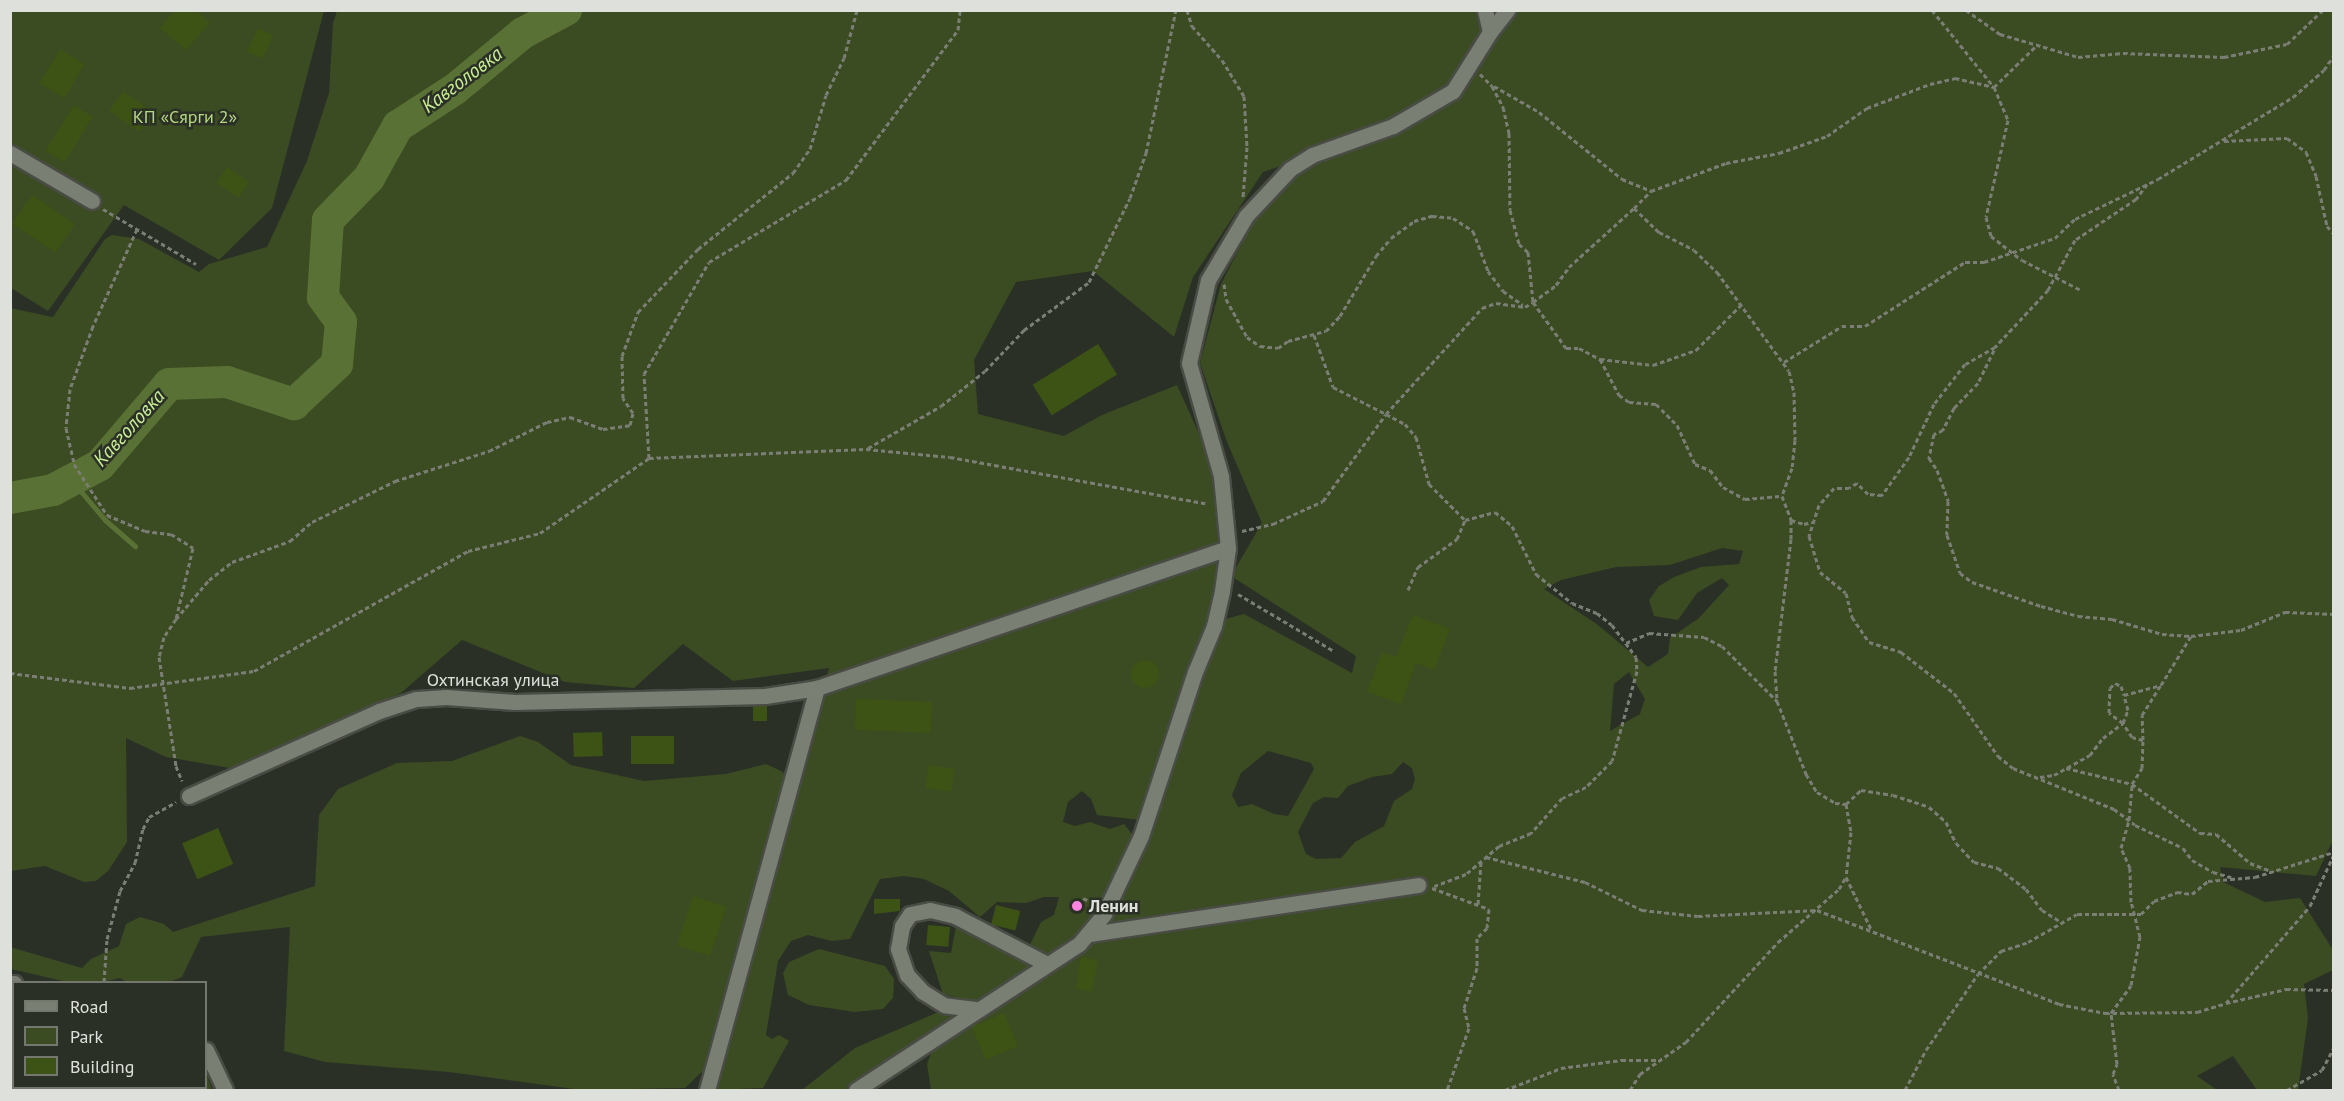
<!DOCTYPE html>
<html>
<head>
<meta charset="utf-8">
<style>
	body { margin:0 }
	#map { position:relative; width:2344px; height:1101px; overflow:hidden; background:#2b3026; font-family:"PT Sans",sans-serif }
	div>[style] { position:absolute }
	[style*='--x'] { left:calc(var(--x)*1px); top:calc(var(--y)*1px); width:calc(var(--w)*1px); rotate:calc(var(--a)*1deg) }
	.green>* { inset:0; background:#3b4b22 }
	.stream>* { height:5px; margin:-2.5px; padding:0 2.5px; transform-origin:2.5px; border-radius:2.5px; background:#597134 }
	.river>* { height:32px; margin:-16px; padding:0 16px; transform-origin:16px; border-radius:16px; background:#597134 }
	.building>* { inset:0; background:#3d5315; transform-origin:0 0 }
	.round { border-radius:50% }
	.path>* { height:3px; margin-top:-1.5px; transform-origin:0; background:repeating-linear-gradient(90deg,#7a7e75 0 4.5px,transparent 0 7.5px) }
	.roads { filter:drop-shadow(2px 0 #494c44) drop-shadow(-2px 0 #494c44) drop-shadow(0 2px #494c44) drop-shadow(0 -2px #494c44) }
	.minor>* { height:15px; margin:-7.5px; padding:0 7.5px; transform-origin:7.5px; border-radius:7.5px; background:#7a7f74 }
	.dots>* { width:16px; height:16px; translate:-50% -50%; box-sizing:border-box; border:3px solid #2b3026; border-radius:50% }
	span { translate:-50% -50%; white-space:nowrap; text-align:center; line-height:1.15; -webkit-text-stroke:5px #2b3026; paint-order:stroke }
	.park-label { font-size:18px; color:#b4d880 }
	.street-label { font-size:18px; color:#dee1db }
	.poi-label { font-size:18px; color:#dee1db; font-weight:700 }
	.left { translate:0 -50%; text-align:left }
	.water-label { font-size:20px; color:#c9ed94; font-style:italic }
	.frame { position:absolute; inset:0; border:12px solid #dee1db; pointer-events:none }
	.legend { position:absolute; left:12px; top:981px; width:195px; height:108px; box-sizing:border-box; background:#2b3026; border:2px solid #73776e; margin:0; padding:8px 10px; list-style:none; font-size:18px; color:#dee1db }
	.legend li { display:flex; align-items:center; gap:12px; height:30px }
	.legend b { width:30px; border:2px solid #73776e }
</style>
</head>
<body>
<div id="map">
	<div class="green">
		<i style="clip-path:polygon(10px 11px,324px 11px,272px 208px,219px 260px,124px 205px,48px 311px,11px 288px)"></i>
		<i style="clip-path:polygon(evenodd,337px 11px,1483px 11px,1491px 32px,1487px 11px,2333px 11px,2333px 840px,2316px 876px,2220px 867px,2223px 882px,2265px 902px,2300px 898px,2333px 950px,2333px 970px,2304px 984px,2308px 1018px,2298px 1090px,2257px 1090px,2233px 1056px,2197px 1076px,2217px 1090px,931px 1090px,927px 1064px,933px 1049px,993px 1000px,970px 1001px,943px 994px,929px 951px,951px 953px,957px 920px,987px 933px,1038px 969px,1106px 920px,1216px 627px,1225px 619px,1244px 614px,1352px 673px,1356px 656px,1231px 576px,1262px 523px,1227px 442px,1200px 363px,1221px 284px,1257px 215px,1310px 156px,1263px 172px,1193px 277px,1174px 337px,1093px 271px,1016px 282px,974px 360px,978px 414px,1064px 436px,1102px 415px,1177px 385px,1209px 456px,1226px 546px,1212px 626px,1141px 820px,1097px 815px,1091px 799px,1082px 791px,1068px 802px,1063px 822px,1075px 826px,1090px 822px,1110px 829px,1124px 824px,1135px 838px,1088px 932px,1045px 962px,1027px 951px,1041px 922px,1054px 915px,1059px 897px,1044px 897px,1026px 903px,997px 902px,980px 917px,949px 891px,924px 879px,904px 876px,880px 879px,850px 939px,832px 941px,808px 935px,791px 941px,778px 961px,766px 1035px,772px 1039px,779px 1035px,789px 1041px,763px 1088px,713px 1090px,829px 668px,733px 681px,683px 644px,634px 688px,565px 682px,462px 640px,401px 693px,236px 769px,166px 757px,126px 738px,127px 842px,108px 871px,96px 881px,84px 882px,45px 866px,11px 871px,10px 308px,53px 317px,105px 239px,112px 235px,139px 239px,199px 272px,209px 264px,267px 247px,307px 161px,329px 93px,333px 23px,337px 11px,1722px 548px,1743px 551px,1739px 564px,1701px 567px,1674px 577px,1659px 586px,1649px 600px,1654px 616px,1678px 620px,1697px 593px,1722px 578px,1729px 585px,1699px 618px,1670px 638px,1668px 654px,1648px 667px,1598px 625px,1544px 589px,1561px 580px,1616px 567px,1670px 565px,1722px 548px,337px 11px,1629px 672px,1645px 699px,1640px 714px,1610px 731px,1614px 684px,1629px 672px,337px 11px,1268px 751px,1311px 763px,1314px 769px,1288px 816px,1274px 814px,1252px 804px,1238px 807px,1232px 795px,1241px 773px,1268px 751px,337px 11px,1403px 762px,1412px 768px,1415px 779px,1412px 789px,1394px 801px,1384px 826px,1355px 842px,1341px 858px,1316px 859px,1306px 854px,1298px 832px,1313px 803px,1324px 797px,1338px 798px,1348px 786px,1372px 777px,1392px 774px,1403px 762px)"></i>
		<i style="clip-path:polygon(520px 736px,538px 742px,571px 765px,644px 781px,726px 774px,766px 764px,783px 772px,786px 779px,708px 1066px,685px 1088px,581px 1090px,449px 1072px,325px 1062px,284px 1051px,290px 927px,201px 937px,182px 977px,169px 982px,126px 982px,120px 978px,103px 982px,67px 982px,11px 969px,10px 947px,82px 968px,91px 959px,119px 946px,126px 924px,140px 917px,164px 924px,173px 932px,315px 886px,319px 815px,338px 789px,397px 763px,452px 761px)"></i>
		<i style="clip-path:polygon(819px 949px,885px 966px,894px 979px,893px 998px,883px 1009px,855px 1012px,809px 1005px,788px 995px,783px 973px,789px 962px)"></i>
		<i style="clip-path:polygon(936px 1013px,962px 1013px,853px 1090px,802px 1090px,855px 1048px)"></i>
		<i style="clip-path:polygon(206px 1073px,212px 1090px,21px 1088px,206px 1088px)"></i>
	</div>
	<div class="stream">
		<i style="--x:73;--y:482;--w:50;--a:49.9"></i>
		<i style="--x:105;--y:520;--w:40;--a:41"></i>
	</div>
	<div class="river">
		<i style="--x:10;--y:498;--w:44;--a:-10.5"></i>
		<i style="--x:53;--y:490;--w:53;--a:-28"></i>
		<i style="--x:100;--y:465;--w:106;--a:-49.6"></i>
		<i style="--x:169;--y:384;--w:58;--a:-2"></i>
		<i style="--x:227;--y:382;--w:71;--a:18.2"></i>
		<i style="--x:294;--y:404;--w:59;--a:-42.9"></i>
		<i style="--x:337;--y:364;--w:42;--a:-84.6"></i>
		<i style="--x:341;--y:322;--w:31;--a:-126"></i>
		<i style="--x:323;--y:297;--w:77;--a:-86.3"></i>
		<i style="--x:328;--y:220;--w:59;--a:-45.7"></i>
		<i style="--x:369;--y:178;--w:60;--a:-60.9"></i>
		<i style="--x:398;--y:126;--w:68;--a:-33"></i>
		<i style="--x:455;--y:89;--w:88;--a:-39.5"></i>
		<i style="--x:523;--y:33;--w:49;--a:-28.1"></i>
	</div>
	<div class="building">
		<i style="clip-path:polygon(175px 10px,196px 10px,210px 23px,186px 50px,160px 28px)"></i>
		<i style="left:258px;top:28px;width:17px;height:26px;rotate:25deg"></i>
		<i style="left:60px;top:49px;width:29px;height:40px;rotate:31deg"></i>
		<i style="left:123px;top:91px;width:37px;height:24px;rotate:35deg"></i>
		<i style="left:74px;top:105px;width:22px;height:54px;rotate:32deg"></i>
		<i style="left:227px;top:167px;width:27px;height:19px;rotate:34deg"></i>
		<i style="left:32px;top:195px;width:52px;height:35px;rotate:34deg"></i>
		<i style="left:1098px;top:344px;width:36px;height:77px;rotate:58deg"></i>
		<i style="clip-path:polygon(1413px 615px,1450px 629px,1434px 670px,1416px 663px,1401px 704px,1367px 692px,1382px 652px,1396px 657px)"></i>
		<i class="round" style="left:1131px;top:660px;width:28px;height:28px"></i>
		<i style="left:856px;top:699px;width:76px;height:31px;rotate:2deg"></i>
		<i style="left:753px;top:706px;width:14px;height:15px"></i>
		<i style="left:602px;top:732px;width:24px;height:29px;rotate:88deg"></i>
		<i style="left:631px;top:736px;width:43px;height:28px"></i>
		<i style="left:929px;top:765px;width:26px;height:23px;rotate:9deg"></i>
		<i style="left:218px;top:828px;width:39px;height:39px;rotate:67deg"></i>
		<i style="left:693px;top:896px;width:35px;height:52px;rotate:18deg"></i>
		<i style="clip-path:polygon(874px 899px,900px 899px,900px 911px,874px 914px)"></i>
		<i style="left:996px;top:905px;width:25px;height:20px;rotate:14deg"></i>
		<i style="left:928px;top:925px;width:22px;height:20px;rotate:5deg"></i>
		<i style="left:1081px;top:957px;width:17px;height:32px;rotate:10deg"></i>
		<i style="left:1004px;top:1013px;width:36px;height:35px;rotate:67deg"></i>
	</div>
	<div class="path">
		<i style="--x:1187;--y:10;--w:17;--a:73"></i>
		<i style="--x:1192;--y:26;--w:45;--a:48.6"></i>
		<i style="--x:1222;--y:60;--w:42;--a:58.6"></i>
		<i style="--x:1244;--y:96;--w:51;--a:86.6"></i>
		<i style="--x:1247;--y:147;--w:50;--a:94.6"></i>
		<i style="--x:1932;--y:10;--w:99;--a:51.2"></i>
		<i style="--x:1994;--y:87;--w:36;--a:67"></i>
		<i style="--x:2008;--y:120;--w:99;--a:102.8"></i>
		<i style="--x:1986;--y:217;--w:20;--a:75"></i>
		<i style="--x:1991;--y:236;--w:39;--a:38"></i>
		<i style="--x:2022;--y:260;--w:66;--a:27"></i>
		<i style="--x:1966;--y:10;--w:42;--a:35.2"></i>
		<i style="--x:2000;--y:34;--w:81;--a:16.4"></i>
		<i style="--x:2078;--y:57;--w:45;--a:-5.1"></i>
		<i style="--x:2123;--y:53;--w:101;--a:2.3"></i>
		<i style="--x:2224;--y:57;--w:64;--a:-11.7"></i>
		<i style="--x:2287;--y:44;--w:50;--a:-43.4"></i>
		<i style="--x:1480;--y:74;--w:17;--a:45"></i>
		<i style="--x:1492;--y:86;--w:24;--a:62"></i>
		<i style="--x:1503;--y:107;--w:27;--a:77"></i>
		<i style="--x:1509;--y:133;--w:77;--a:89.3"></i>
		<i style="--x:1510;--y:210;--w:35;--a:75"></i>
		<i style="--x:1519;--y:244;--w:12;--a:42"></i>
		<i style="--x:1528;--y:252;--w:50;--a:84.3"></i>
		<i style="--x:1533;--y:302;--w:57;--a:54.3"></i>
		<i style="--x:1566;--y:348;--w:13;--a:0"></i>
		<i style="--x:1579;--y:348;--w:24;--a:28"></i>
		<i style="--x:1600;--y:359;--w:53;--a:6.5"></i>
		<i style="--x:1653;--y:365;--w:46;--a:-19.2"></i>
		<i style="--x:1696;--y:350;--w:65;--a:-45"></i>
		<i style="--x:1494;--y:86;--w:52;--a:30"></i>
		<i style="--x:1539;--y:112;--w:107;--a:38.9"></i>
		<i style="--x:1622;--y:179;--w:31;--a:22"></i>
		<i style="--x:2224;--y:141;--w:63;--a:-2.7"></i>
		<i style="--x:2287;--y:138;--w:24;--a:36"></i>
		<i style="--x:2306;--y:152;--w:26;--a:67"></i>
		<i style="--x:2316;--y:176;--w:51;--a:77.6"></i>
		<i style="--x:2327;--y:226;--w:11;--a:49"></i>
		<i style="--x:2147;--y:184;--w:19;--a:126"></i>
		<i style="--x:2136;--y:199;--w:73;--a:146.1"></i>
		<i style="--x:2075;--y:240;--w:57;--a:118.4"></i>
		<i style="--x:2048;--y:290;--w:78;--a:132.9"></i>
		<i style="--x:1995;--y:347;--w:34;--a:150"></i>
		<i style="--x:1965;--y:364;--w:51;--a:127.8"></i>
		<i style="--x:1934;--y:404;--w:59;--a:115.3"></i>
		<i style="--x:1909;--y:457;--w:47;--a:125.4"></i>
		<i style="--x:1882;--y:495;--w:14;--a:-176"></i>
		<i style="--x:1868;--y:494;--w:16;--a:-135"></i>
		<i style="--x:1857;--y:483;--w:9;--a:148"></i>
		<i style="--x:1849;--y:488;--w:15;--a:180"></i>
		<i style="--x:1834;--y:488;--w:23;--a:131"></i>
		<i style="--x:1819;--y:505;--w:33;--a:108"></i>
		<i style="--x:1809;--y:536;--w:38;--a:73"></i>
		<i style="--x:1820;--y:572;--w:33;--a:39"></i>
		<i style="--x:1846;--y:593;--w:25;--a:76"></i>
		<i style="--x:1852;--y:617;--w:30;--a:56"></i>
		<i style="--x:1869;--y:642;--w:34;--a:17"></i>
		<i style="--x:1901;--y:652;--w:67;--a:37.7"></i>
		<i style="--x:1954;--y:693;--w:77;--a:55.1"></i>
		<i style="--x:1998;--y:756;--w:19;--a:39"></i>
		<i style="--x:2013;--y:768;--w:109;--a:22.1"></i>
		<i style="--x:2114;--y:809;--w:26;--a:37"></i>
		<i style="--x:2135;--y:825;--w:53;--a:25.6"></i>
		<i style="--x:2183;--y:848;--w:15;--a:53"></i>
		<i style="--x:2192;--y:860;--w:24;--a:30"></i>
		<i style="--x:2213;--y:872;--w:19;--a:16"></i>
		<i style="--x:1634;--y:208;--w:24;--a:-45"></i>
		<i style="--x:1651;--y:191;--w:80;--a:-20.5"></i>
		<i style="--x:1726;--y:163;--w:54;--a:-10.7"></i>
		<i style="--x:1779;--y:153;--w:51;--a:-19.5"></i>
		<i style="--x:1827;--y:136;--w:49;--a:-35"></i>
		<i style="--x:1867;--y:108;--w:67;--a:-20.9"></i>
		<i style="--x:1930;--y:84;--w:26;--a:-13"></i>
		<i style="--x:1955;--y:78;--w:40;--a:13"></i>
		<i style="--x:1994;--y:87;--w:57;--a:-44.3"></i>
		<i style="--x:103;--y:209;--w:108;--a:30.6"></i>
		<i style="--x:137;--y:229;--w:107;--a:114.4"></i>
		<i style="--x:93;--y:326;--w:67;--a:110.1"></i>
		<i style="--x:70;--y:389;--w:39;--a:96"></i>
		<i style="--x:66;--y:428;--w:37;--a:77"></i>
		<i style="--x:74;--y:464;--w:61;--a:57.1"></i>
		<i style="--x:107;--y:515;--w:41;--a:22.8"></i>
		<i style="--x:145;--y:531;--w:26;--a:7"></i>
		<i style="--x:171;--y:534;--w:26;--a:32"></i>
		<i style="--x:193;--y:548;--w:73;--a:103.5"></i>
		<i style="--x:176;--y:619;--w:22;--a:124"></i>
		<i style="--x:164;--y:637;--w:21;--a:104"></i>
		<i style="--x:159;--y:657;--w:110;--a:81.1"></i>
		<i style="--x:176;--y:766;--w:16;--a:68"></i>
		<i style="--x:1224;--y:284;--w:15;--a:82"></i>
		<i style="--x:1226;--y:299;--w:43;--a:61.1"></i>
		<i style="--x:1247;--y:337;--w:16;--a:35"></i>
		<i style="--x:1260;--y:346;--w:18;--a:6"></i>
		<i style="--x:1278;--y:348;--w:12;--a:-35"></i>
		<i style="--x:1288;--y:341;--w:39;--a:-15"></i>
		<i style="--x:1326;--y:331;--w:21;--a:-47"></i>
		<i style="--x:1340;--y:316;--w:70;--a:-59"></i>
		<i style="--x:1376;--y:256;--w:23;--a:-50"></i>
		<i style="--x:1391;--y:238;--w:29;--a:-36"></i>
		<i style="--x:1414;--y:221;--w:19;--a:-16"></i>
		<i style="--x:1432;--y:216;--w:21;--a:5"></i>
		<i style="--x:1453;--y:218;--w:24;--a:33"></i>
		<i style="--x:1473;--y:231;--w:43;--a:69.4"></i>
		<i style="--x:1488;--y:271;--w:25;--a:53"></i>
		<i style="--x:1503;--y:291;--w:24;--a:35"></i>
		<i style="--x:1314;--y:335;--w:55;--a:69.9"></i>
		<i style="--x:1333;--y:387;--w:59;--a:27"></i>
		<i style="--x:1386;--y:414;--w:143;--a:-47.8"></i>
		<i style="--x:1482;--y:308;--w:15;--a:-20"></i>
		<i style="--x:1496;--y:303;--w:29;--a:8"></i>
		<i style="--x:1525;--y:307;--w:9;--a:-32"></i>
		<i style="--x:1533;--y:302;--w:29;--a:-36"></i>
		<i style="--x:1556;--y:285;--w:22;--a:-54"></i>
		<i style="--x:1569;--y:267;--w:88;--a:-42.2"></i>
		<i style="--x:1634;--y:208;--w:35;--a:44"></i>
		<i style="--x:1659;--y:232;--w:39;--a:27"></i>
		<i style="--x:1694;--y:250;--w:32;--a:44"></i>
		<i style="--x:1717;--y:272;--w:122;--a:54"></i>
		<i style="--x:1789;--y:371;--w:22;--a:77"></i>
		<i style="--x:1794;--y:392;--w:48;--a:88.8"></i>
		<i style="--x:1795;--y:440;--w:28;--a:96"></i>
		<i style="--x:1792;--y:468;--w:30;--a:110"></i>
		<i style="--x:1994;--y:350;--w:37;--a:116"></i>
		<i style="--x:1978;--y:383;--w:35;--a:134"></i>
		<i style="--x:1954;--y:408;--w:25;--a:117"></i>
		<i style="--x:1943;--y:430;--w:10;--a:156"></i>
		<i style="--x:1934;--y:434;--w:25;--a:102"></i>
		<i style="--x:1929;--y:458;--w:14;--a:56"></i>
		<i style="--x:1937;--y:470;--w:33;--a:70"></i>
		<i style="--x:1948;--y:501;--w:34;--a:92"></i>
		<i style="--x:1947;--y:535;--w:40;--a:71.1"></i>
		<i style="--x:1960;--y:573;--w:15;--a:37"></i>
		<i style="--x:1972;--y:582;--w:73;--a:19.2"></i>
		<i style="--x:2041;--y:606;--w:38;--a:15"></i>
		<i style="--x:2078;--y:616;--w:34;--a:5"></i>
		<i style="--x:2112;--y:619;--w:52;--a:16.7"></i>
		<i style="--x:2162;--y:634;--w:29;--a:4"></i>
		<i style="--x:2191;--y:636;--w:50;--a:-6.8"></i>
		<i style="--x:2241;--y:630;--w:48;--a:-22.2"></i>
		<i style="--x:2285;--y:612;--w:49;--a:2.3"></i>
		<i style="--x:1600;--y:359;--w:41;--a:62.2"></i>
		<i style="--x:1619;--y:395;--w:12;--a:35"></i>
		<i style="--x:1629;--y:402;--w:27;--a:4"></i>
		<i style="--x:1656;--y:404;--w:30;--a:45"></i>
		<i style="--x:1677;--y:425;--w:43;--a:65.2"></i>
		<i style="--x:1695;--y:464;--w:16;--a:22"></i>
		<i style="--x:1710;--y:470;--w:21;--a:53"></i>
		<i style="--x:1723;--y:487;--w:25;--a:29"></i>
		<i style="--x:1745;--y:499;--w:37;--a:-5"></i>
		<i style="--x:1782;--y:496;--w:26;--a:69"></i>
		<i style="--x:1791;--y:520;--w:19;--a:90"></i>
		<i style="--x:1791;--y:539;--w:133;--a:96.9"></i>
		<i style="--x:1775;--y:671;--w:30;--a:86"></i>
		<i style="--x:1777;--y:701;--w:79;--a:68.3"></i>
		<i style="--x:1806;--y:774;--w:21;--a:59"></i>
		<i style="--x:1817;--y:792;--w:21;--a:31"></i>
		<i style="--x:1835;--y:803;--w:11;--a:5"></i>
		<i style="--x:1846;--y:804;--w:21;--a:-43"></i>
		<i style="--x:1861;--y:790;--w:32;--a:9"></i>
		<i style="--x:1893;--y:795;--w:38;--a:18"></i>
		<i style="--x:1929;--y:807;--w:23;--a:41"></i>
		<i style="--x:1946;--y:822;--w:23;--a:65"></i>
		<i style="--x:1956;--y:843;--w:26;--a:47"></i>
		<i style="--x:1974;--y:862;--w:25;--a:14"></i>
		<i style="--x:1998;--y:868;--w:35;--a:37"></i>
		<i style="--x:2026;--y:889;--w:26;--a:53"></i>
		<i style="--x:2042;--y:910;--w:25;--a:32"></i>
		<i style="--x:1784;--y:362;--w:68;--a:-31.8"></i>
		<i style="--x:1842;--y:326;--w:23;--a:0"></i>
		<i style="--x:1865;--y:326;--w:119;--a:-32.6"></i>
		<i style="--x:1965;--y:262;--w:19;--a:0"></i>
		<i style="--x:1984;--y:262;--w:75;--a:-18.7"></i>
		<i style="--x:2055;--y:238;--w:28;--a:-44"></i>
		<i style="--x:2075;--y:219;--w:92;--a:-25.7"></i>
		<i style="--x:2158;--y:179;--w:158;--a:-31.3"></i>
		<i style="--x:2293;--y:97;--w:41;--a:-41.1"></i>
		<i style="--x:2324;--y:70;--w:18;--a:-56"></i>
		<i style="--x:868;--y:448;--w:84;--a:-29.9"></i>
		<i style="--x:941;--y:406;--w:56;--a:-38.5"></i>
		<i style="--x:985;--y:371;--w:57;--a:-46.4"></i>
		<i style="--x:1024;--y:330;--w:81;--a:-36.4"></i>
		<i style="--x:1089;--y:282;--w:93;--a:-64"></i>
		<i style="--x:1130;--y:198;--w:48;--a:-70.4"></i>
		<i style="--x:1146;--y:153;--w:146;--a:-78.2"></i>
		<i style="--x:649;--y:458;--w:84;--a:-93.4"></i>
		<i style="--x:644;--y:374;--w:129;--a:-59.9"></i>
		<i style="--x:709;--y:262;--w:160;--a:-30.9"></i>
		<i style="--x:846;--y:180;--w:187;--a:-53.3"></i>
		<i style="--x:958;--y:30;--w:20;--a:-84"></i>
		<i style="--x:1791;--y:520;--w:14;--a:17"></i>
		<i style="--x:1804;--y:524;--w:8;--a:-14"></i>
		<i style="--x:1242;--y:531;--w:32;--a:-13"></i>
		<i style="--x:1273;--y:524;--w:55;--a:-24.7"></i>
		<i style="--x:1323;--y:501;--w:107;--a:-54.1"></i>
		<i style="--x:1386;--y:414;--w:21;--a:28"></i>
		<i style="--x:1405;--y:424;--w:17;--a:50"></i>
		<i style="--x:1416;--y:437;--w:49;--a:74.5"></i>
		<i style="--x:1429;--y:484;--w:51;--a:45"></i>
		<i style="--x:1408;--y:590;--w:25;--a:-67"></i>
		<i style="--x:1418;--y:567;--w:48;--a:-35.7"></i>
		<i style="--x:1457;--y:539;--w:21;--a:-67"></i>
		<i style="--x:1465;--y:520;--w:31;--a:-15"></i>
		<i style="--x:1495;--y:512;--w:22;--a:39"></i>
		<i style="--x:1512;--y:526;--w:54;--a:63.4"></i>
		<i style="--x:1536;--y:574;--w:46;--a:38.9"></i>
		<i style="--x:1572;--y:603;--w:27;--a:22"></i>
		<i style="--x:1597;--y:613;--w:19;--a:39"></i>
		<i style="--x:1612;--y:625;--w:40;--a:53"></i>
		<i style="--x:1636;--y:657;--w:14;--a:86"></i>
		<i style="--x:1637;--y:671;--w:93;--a:105.5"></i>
		<i style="--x:1612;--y:761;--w:37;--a:135"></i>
		<i style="--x:1586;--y:787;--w:26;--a:155"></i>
		<i style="--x:1562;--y:798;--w:47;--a:131.5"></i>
		<i style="--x:1531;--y:833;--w:35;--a:158"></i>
		<i style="--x:1499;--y:846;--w:43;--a:139.7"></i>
		<i style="--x:1466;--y:874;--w:34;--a:159"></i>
		<i style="--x:1238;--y:594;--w:112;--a:30.7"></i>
		<i style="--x:176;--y:619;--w:51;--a:-49.8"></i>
		<i style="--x:209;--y:580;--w:29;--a:-38"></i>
		<i style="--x:232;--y:562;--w:62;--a:-19.9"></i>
		<i style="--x:290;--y:541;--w:29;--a:-41"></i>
		<i style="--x:312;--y:522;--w:93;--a:-26.3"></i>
		<i style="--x:395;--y:481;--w:99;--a:-17.7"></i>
		<i style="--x:489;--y:451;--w:65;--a:-26.6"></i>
		<i style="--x:547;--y:422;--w:24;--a:-12"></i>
		<i style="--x:570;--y:417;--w:35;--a:20"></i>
		<i style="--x:603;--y:429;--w:27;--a:-8"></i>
		<i style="--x:630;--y:425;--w:12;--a:-76"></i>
		<i style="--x:633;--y:413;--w:18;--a:-124"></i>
		<i style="--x:623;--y:398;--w:42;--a:-91.4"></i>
		<i style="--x:622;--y:356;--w:47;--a:-70"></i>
		<i style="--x:638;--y:312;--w:87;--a:-46.4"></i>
		<i style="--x:698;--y:249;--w:122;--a:-38.7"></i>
		<i style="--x:793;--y:173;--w:29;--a:-55"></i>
		<i style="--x:810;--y:149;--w:56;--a:-73.5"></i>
		<i style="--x:826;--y:95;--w:41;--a:-64.1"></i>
		<i style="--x:844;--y:58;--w:50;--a:-74.8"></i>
		<i style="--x:1626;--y:643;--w:25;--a:-23"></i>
		<i style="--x:1649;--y:633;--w:55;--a:4.2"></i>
		<i style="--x:1704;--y:637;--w:20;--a:27"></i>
		<i style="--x:1722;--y:646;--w:78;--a:45"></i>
		<i style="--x:10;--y:673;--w:121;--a:7.1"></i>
		<i style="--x:130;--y:688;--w:125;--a:-7.8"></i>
		<i style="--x:254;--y:671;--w:245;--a:-29.3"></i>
		<i style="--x:468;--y:551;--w:74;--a:-14"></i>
		<i style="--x:540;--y:533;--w:132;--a:-34.5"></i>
		<i style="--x:649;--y:458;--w:217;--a:-2.4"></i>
		<i style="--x:866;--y:449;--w:84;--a:5.4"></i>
		<i style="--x:950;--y:457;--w:262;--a:10.3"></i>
		<i style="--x:2143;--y:740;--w:25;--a:-92"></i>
		<i style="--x:2142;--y:715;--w:36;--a:-58"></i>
		<i style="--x:2066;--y:768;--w:68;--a:13.6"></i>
		<i style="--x:2132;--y:784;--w:84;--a:35.8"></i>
		<i style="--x:2200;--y:833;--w:16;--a:4"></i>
		<i style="--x:2216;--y:834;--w:45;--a:40.5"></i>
		<i style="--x:2250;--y:863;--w:22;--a:21"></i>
		<i style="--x:2040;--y:777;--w:14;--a:-8"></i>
		<i style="--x:2054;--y:775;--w:41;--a:-29.1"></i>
		<i style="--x:2090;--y:755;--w:21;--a:-53"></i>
		<i style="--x:2103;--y:738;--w:25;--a:-37"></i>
		<i style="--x:2123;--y:723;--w:17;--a:-144"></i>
		<i style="--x:2109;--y:713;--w:25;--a:-88"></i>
		<i style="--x:2110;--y:688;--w:7;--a:-45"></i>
		<i style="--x:2115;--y:683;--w:7;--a:27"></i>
		<i style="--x:2121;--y:686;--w:9;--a:72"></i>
		<i style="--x:2124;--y:695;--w:38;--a:-15"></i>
		<i style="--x:2161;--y:685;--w:57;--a:-58.5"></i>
		<i style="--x:1846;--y:804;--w:28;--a:80"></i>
		<i style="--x:1851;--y:832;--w:45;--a:96.3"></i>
		<i style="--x:1846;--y:877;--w:58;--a:64.3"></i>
		<i style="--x:1486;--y:857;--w:102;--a:14.2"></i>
		<i style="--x:1585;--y:882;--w:64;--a:26.2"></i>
		<i style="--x:1642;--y:910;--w:56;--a:6.1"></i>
		<i style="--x:1698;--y:916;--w:119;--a:-2.9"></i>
		<i style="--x:1817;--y:910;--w:260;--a:21.2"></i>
		<i style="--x:2059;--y:1004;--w:47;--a:11.1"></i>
		<i style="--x:2105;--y:1013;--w:92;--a:-0.6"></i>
		<i style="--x:2197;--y:1012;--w:30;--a:-17"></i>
		<i style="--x:2226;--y:1003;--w:128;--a:-49.1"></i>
		<i style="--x:2310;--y:906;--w:57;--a:-65.2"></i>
		<i style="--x:1432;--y:888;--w:61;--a:20.2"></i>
		<i style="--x:1489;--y:909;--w:19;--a:96"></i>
		<i style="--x:1487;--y:928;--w:14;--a:135"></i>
		<i style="--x:1477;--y:938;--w:30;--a:90"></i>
		<i style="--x:1477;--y:968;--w:42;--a:108"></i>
		<i style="--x:1464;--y:1008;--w:21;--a:76"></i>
		<i style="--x:1469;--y:1028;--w:66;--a:109.5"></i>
		<i style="--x:1083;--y:898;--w:9;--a:27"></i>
		<i style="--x:1478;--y:904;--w:42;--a:-85.9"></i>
		<i style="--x:104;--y:982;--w:43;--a:-86"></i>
		<i style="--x:107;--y:939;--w:50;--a:-74.8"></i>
		<i style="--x:120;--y:891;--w:32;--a:-62"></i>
		<i style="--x:135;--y:863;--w:35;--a:-77"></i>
		<i style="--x:143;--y:829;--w:13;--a:-63"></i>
		<i style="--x:149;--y:817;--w:31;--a:-29"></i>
		<i style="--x:2226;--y:1003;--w:62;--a:-13.1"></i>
		<i style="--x:2286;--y:989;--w:48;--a:1.2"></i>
		<i style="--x:124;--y:1090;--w:6;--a:0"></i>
		<i style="--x:1505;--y:1090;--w:60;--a:-21.4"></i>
		<i style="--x:1561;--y:1068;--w:61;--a:-7.6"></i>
		<i style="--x:1621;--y:1060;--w:36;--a:0"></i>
		<i style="--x:1630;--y:1090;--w:19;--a:-58"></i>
		<i style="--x:1640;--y:1074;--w:56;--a:-34.8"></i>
		<i style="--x:1686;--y:1042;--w:136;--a:-47.4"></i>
		<i style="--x:1778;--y:942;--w:81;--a:-41"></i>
		<i style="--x:1839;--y:889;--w:14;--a:-60"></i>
		<i style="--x:1905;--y:1090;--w:45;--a:-62.3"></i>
		<i style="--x:1926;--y:1050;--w:92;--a:-55.6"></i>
		<i style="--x:1978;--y:974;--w:33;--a:-45"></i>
		<i style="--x:2001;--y:951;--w:28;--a:-18"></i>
		<i style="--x:2028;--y:942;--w:56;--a:-29.7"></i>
		<i style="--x:2077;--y:914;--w:64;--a:0"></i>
		<i style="--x:2141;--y:914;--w:18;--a:-45"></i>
		<i style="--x:2154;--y:901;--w:25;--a:-21"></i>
		<i style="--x:2177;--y:892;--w:15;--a:8"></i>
		<i style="--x:2192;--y:894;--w:21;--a:-39"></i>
		<i style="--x:2208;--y:881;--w:47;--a:-4.9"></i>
		<i style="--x:2255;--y:877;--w:83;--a:-17.6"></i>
		<i style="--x:2119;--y:1090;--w:17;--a:-111"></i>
		<i style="--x:2113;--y:1074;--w:11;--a:-68"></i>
		<i style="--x:2117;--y:1064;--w:51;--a:-96.7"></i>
		<i style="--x:2111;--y:1013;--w:34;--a:-54"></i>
		<i style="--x:2131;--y:985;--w:49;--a:-79.4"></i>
		<i style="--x:2140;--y:937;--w:36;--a:-104"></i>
		<i style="--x:2131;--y:902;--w:34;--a:-92"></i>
		<i style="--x:2130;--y:868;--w:22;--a:-114"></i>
		<i style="--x:2121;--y:848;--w:29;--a:-74"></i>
		<i style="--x:2129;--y:820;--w:36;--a:-85"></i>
		<i style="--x:2132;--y:784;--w:19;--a:-58"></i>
		<i style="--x:2142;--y:768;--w:28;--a:-88"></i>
		<i style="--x:2143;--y:740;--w:11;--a:-165"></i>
		<i style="--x:2132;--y:737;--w:17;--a:-123"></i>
		<i style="--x:2123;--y:723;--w:14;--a:-69"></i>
		<i style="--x:2128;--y:710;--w:16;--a:-105"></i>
		<i style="--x:2287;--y:1090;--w:40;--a:-29.7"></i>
		<i style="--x:2322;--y:1070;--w:26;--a:-62"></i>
	</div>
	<div class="roads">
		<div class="minor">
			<i style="--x:1490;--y:32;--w:28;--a:-52"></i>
			<i style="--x:10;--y:153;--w:95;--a:30.3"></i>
			<i style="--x:189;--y:796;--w:208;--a:-24.1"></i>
			<i style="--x:379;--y:711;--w:39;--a:-18"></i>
			<i style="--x:416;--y:699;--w:30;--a:-4"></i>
			<i style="--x:446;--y:697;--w:69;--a:4.1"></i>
			<i style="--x:515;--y:702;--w:250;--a:-1.4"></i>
			<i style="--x:765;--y:696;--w:53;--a:-8.7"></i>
			<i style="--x:1090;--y:934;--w:332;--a:-8.5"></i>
			<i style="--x:10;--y:983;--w:4;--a:0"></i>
			<i style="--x:975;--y:1009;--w:31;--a:-173"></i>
			<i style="--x:944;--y:1005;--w:25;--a:-148"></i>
			<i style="--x:923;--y:992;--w:23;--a:-133"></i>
			<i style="--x:907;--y:975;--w:28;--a:-109"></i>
			<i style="--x:898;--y:949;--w:23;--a:-80"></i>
			<i style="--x:902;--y:926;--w:14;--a:-56"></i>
			<i style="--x:910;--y:914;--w:20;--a:-11"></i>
			<i style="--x:930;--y:910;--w:26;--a:13"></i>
			<i style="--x:955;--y:916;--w:102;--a:27.6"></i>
			<i style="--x:206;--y:1050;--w:44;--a:64.6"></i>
			<i style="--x:707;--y:1090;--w:417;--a:-74.7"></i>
			<i style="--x:817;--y:688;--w:434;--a:-18.8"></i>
			<i style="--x:856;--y:1090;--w:267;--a:-33.2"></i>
			<i style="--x:1079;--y:944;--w:39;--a:-50"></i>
			<i style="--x:1104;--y:914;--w:86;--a:-64.6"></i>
			<i style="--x:1141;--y:836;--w:173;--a:-71.8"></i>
			<i style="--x:1195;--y:672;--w:50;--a:-67.6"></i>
			<i style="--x:1214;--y:626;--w:36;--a:-77"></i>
			<i style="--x:1222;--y:591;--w:43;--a:-82.1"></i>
			<i style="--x:1228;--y:548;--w:72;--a:-95.6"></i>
			<i style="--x:1221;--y:476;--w:117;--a:-105.8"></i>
			<i style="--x:1189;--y:363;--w:85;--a:-77.1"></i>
			<i style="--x:1208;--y:280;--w:74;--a:-59.3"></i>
			<i style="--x:1246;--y:216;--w:64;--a:-46.9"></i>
			<i style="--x:1290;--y:169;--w:26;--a:-32"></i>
			<i style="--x:1312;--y:155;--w:86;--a:-19.7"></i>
			<i style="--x:1393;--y:126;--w:69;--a:-30.3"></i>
			<i style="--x:1453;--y:91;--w:70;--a:-57.9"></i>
			<i style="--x:1490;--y:32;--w:23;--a:-103"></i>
		</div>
	</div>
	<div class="dots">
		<i style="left:1077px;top:906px;background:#fe86e1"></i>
	</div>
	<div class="park-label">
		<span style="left:185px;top:117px">КП «Сярги 2»</span>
	</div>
	<div class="street-label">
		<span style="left:493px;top:680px">Охтинская улица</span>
	</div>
	<div class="poi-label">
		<span class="left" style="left:1089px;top:906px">Ленин</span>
	</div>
	<div class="water-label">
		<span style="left:462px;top:80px;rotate:-37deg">Кавголовка</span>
		<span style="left:129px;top:428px;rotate:-48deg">Кавголовка</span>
	</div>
	<div class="frame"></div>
	<ul class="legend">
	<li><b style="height:8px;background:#7a7f74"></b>Road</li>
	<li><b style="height:16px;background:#3b4b22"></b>Park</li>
	<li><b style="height:16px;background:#3d5315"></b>Building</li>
	</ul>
</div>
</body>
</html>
